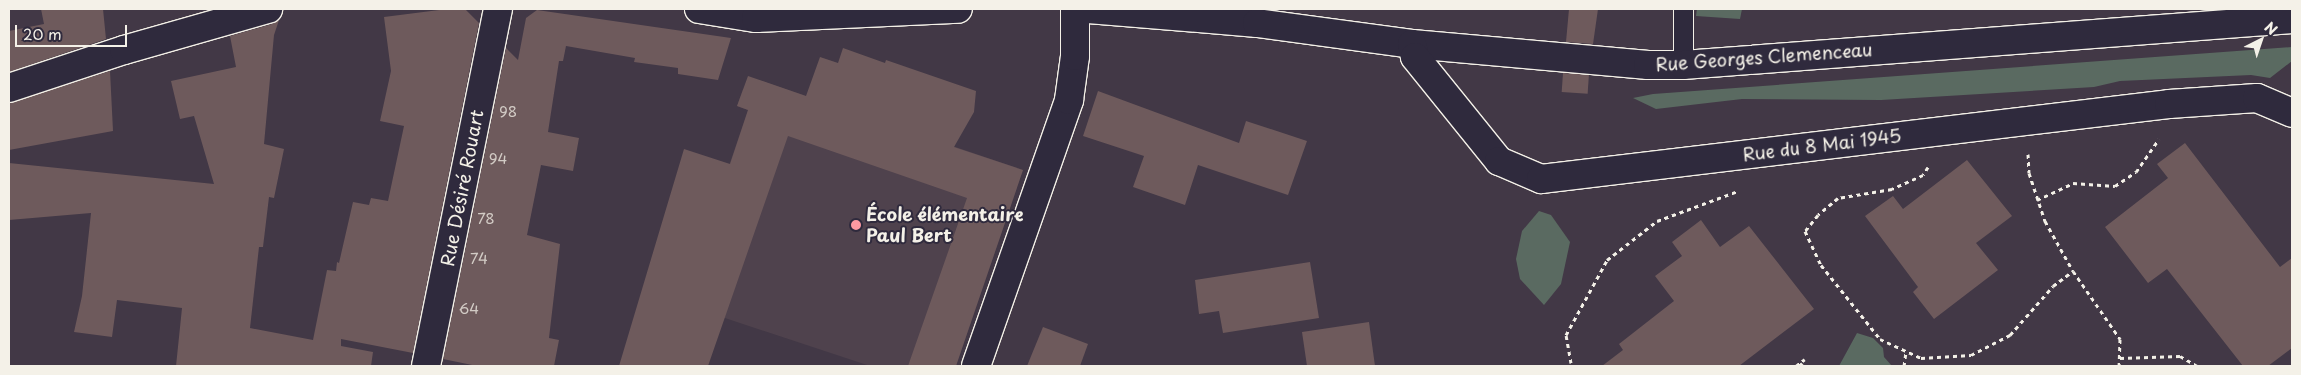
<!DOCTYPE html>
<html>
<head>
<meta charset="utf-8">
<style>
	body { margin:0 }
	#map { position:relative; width:2301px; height:375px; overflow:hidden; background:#423846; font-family:"Playpen Sans",sans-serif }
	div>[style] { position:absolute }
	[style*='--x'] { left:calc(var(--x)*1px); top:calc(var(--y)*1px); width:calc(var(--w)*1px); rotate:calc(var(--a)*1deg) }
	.built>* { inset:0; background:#4f424d }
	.green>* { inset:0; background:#5a6a61 }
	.building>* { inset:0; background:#6e5a5c; transform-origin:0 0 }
	.path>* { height:3px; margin-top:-1.5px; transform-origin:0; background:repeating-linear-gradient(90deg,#f4f1e8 0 4px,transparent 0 8px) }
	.roads { filter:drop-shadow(1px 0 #f4f1e8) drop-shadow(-1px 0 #f4f1e8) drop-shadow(0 1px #f4f1e8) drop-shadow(0 -1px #f4f1e8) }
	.service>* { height:19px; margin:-9.5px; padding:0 9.5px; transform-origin:9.5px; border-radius:9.5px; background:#2f2a3d }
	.minor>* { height:28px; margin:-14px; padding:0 14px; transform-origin:14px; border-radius:14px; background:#2f2a3d }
	.dots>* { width:14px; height:14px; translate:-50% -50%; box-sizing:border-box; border:2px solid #2f2a3d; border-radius:50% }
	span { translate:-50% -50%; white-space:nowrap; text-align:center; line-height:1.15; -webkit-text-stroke:4px #2f2a3d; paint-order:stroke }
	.number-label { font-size:15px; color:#d2cbc5 }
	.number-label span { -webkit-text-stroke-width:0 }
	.street-label { font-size:18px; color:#f4f1e8 }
	.poi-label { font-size:18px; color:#f4f1e8; font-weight:700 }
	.left { translate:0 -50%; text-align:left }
	.frame { position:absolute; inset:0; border:10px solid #f4f1e8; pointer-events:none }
	.north { position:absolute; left:2236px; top:15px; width:50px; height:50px; -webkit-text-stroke:4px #2f2a3d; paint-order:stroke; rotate:41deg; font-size:14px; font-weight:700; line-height:20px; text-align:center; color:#f4f1e8 }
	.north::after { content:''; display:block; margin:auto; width:18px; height:22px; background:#f4f1e8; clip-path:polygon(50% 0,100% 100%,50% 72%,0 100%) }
	.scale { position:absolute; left:15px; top:25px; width:112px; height:22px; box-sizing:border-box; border:2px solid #f4f1e8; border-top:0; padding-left:6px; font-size:15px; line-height:18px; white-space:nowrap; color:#f4f1e8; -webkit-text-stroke:4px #2f2a3d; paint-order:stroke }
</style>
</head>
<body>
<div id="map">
	<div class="built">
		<i style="clip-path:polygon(759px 80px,1023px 170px,956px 366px,870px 366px,725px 318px,689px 283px,748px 110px,737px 106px,743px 89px,754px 92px)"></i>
	</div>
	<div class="green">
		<i style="clip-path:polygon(1697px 9px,1742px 9px,1740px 19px,1696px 16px)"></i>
		<i style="clip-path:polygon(2292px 47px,2292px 61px,2270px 78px,2251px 75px,2120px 81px,2094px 87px,1881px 100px,1742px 99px,1656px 109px,1633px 98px,1653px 94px)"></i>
		<i style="clip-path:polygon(1539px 211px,1551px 215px,1570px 242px,1561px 284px,1544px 305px,1520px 279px,1516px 259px,1522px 231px)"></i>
		<i style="clip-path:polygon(1857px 333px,1873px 338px,1883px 348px,1884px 357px,1892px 366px,1839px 366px)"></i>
	</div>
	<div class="building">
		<i style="clip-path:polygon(41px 9px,103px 9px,106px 39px,9px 72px,9px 31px,44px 24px)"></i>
		<i style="clip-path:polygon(447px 9px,465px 9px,479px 23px,413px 353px,341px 339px,341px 346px,373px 352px,371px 366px,176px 366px,182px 308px,117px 300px,112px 337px,74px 332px,82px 296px,91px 213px,9px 220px,9px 163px,214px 184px,194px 116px,180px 119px,171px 81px,236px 67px,230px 36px,272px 24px,279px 20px,274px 35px,264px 144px,284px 149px,274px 198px,269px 197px,263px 247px,259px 247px,250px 328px,313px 340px,327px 270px,336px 271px,337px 262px,339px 263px,353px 202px,369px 205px,371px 198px,388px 201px,404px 126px,380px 121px,391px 71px,384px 17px)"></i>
		<i style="clip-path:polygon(1569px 9px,1598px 9px,1593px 44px,1566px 42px)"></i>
		<i style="clip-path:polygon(537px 10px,731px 38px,718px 80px,678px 74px,678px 68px,634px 62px,635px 58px,566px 46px,563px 61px,559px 61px,548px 132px,579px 138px,573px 171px,541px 165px,527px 235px,560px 244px,549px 338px,559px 340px,554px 366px,477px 366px,443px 359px,506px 48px,518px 60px,526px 18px)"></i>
		<i style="clip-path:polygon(843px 48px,885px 63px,886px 60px,976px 91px,974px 112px,954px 147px,1023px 170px,956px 366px,908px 366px,967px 198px,788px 136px,708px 366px,619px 366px,684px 149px,730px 164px,748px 110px,737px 106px,748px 76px,806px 96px,820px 57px,838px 63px)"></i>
		<i style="clip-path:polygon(110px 71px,113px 131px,9px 150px,9px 103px)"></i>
		<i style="left:1563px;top:73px;width:26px;height:19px;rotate:4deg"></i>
		<i style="clip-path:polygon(1098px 91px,1239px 143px,1246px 121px,1307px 141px,1288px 195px,1198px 165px,1185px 205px,1133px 187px,1144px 156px,1083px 136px)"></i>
		<i style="clip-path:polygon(2185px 143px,2280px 267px,2292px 258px,2292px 348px,2268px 366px,2243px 366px,2167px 269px,2148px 283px,2105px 227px,2168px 178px,2157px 164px)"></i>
		<i style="clip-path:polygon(1967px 160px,2012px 216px,1976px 243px,1998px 270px,1934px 319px,1913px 292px,1918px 287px,1865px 216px,1893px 196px,1903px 209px)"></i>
		<i style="clip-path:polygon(1701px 220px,1720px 247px,1749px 226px,1814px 309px,1739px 366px,1602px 366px,1623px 350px,1619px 344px,1674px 301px,1655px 276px,1682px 256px,1672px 242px)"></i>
		<i style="clip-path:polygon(1310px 262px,1319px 318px,1223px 333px,1219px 311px,1199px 314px,1195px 280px)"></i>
		<i style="clip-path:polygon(1369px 322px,1375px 366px,1307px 366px,1302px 332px)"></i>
		<i style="clip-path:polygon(1043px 327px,1088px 344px,1080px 366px,1027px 366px)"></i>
	</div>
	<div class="path">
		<i style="--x:2028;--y:154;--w:19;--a:87"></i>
		<i style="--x:2029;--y:173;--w:51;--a:71.6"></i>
		<i style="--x:2045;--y:221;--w:57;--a:60.8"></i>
		<i style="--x:2073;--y:271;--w:83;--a:55.3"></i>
		<i style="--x:2120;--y:339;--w:27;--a:92"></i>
		<i style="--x:1928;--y:167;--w:9;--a:122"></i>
		<i style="--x:1923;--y:175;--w:34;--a:156"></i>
		<i style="--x:1892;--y:189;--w:55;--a:170.5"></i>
		<i style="--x:1838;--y:198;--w:26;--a:140"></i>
		<i style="--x:1818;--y:215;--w:21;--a:129"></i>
		<i style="--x:1805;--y:231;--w:38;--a:65"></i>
		<i style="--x:1821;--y:265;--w:95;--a:51.4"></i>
		<i style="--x:1880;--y:339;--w:45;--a:24.9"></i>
		<i style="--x:1921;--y:358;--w:50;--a:-3.4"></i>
		<i style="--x:1971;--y:355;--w:44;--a:-27.1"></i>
		<i style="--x:2010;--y:335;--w:65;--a:-48.7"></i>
		<i style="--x:2053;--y:286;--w:25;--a:-37"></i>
		<i style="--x:2037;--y:200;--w:40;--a:-25"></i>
		<i style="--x:2073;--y:183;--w:42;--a:4.1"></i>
		<i style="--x:2115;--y:186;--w:25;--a:-34"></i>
		<i style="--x:2136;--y:172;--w:40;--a:-55.1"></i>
		<i style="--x:2120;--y:358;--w:60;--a:-1.9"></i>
		<i style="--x:2180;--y:356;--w:20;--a:30"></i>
		<i style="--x:1571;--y:363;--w:28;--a:-100"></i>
		<i style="--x:1566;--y:335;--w:85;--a:-61.3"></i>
		<i style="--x:1607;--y:260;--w:63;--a:-38"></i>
		<i style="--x:1657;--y:221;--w:86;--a:-20.3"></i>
		<i style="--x:1800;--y:363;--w:4;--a:45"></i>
		<i style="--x:1796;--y:366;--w:11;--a:-38"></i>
		<i style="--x:1904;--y:366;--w:15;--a:-82"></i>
	</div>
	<div class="roads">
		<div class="service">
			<i style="--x:1683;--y:65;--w:56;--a:-90"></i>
		</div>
		<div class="minor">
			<i style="--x:699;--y:9;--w:58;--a:9"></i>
			<i style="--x:756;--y:18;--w:202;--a:-2.6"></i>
			<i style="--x:1088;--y:9;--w:170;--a:4.7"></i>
			<i style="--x:1257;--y:23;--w:156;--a:7.7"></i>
			<i style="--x:1412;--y:44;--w:237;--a:5.1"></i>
			<i style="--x:1648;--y:65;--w:35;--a:0"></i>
			<i style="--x:1683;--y:65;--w:611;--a:-4.32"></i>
			<i style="--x:1412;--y:44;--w:13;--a:77"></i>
			<i style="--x:1415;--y:57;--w:134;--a:51.1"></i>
			<i style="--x:1499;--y:161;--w:46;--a:23.2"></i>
			<i style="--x:1541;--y:179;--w:632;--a:-6.81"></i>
			<i style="--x:2169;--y:104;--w:88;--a:-3.9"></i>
			<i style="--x:2257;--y:98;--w:38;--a:23"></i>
			<i style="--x:9;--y:88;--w:121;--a:-18.3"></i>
			<i style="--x:124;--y:50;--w:150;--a:-15.9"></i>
			<i style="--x:426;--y:366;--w:364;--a:-78.6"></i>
			<i style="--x:976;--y:366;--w:282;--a:-70.7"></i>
			<i style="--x:1069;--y:100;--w:44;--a:-82.2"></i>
			<i style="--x:1075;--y:56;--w:47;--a:-90"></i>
		</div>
	</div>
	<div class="dots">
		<i style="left:856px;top:225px;background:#ff9aa2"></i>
	</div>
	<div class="number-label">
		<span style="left:508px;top:111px">98</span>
		<span style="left:498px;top:158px">94</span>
		<span style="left:486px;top:218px">78</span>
		<span style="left:479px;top:258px">74</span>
		<span style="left:469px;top:308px">64</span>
	</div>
	<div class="street-label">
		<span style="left:1764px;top:57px;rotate:-4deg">Rue Georges Clemenceau</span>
		<span style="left:1822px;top:145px;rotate:-7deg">Rue du 8 Mai 1945</span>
		<span style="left:462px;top:188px;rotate:-79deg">Rue Désiré Rouart</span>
	</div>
	<div class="poi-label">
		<span class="left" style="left:866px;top:225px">École élémentaire<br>Paul Bert</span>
	</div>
	<div class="frame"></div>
	<div class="north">N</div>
	<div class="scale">20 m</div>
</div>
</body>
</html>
